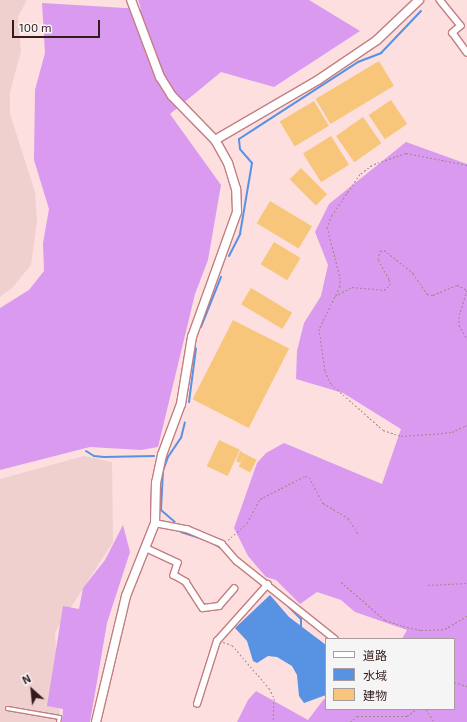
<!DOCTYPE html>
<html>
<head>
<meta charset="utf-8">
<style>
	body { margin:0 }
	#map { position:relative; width:467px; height:722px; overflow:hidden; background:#fddfdf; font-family:"Exo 2","Noto Sans JP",sans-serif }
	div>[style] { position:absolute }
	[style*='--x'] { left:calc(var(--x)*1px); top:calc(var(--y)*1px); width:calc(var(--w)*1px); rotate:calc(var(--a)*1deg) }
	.built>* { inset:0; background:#f0cfcf }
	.forest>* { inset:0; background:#d99aef }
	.water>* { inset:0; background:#5892e3 }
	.stream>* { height:2px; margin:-1px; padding:0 1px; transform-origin:1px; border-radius:1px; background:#5892e3 }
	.building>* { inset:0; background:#f7c67b; transform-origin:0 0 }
	.path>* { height:1px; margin-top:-0.5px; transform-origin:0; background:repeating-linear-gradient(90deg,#a28687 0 2px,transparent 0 4px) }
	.roads { filter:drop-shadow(1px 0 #c27e81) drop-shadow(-1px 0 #c27e81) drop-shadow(0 1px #c27e81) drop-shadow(0 -1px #c27e81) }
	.lane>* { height:3px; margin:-1.5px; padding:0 1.5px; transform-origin:1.5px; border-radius:1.5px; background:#fff }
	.street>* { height:5.5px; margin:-2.75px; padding:0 2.75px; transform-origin:2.75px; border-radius:2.75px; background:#fff }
	.secondary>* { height:8px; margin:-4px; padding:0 4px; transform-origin:4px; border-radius:4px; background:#fff }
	span { translate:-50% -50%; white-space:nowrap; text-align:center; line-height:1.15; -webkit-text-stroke:3px #f5f5f5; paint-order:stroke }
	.legend { position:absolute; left:325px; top:638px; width:130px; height:72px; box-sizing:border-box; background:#f5f5f5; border:1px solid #a89d9e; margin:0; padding:5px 7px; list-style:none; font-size:12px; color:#351a1c }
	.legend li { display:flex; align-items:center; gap:8px; height:20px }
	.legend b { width:20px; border:1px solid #a89d9e }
	.north { position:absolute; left:12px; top:670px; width:40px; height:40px; -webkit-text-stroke:3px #f5f5f5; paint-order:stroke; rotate:333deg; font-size:11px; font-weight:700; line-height:16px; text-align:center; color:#351a1c }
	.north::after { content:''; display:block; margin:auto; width:14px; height:18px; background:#351a1c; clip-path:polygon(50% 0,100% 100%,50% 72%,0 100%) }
	.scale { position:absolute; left:12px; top:20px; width:88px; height:18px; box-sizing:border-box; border:2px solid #351a1c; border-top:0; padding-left:5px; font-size:12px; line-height:14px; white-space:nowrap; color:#351a1c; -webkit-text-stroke:3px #f5f5f5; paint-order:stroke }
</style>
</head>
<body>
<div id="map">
	<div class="built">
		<i style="clip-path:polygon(0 0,27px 0,18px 17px,21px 51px,10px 92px,10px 114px,35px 192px,37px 221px,31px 265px,13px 287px,0 297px)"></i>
		<i style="clip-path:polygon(84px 456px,112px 462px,113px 542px,55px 632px,60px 722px,0 722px,0 479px)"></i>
	</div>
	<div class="forest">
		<i style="clip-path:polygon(138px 0,309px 0,360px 31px,274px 87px,221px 72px,170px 114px,221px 185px,208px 260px,195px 294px,158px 447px,141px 450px,90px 447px,0 470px,0 308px,29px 290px,44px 271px,43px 243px,49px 209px,34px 160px,35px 90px,45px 53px,42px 3px,141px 9px)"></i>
		<i style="clip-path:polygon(406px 142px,467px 164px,467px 722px,237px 722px,248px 700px,256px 691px,308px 720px,324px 699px,326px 699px,326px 709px,454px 709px,454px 639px,402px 639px,407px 630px,355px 612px,341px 600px,317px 592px,300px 604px,276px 580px,266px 577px,248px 556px,234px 528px,257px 463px,266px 453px,284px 443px,382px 484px,401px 429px,343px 393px,296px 379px,297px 351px,304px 323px,321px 296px,325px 278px,328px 265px,315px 232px,329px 204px)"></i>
		<i style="clip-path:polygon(123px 525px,130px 552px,107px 623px,90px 722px,62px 722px,63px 709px,47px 706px,63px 606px,79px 609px,83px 588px,105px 560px)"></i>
	</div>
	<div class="water">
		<i style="clip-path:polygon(270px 595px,289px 617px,326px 645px,326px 695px,304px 703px,299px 696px,297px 675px,292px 666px,277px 657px,268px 656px,257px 663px,253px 661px,247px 641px,235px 628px)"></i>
	</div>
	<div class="stream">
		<i style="--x:229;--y:256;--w:25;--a:-63"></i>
		<i style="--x:240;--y:234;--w:72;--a:-80.4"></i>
		<i style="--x:252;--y:163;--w:18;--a:-131"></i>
		<i style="--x:240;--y:149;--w:10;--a:-96"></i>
		<i style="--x:239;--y:139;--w:142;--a:-32.9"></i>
		<i style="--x:358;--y:62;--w:25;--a:-21"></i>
		<i style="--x:381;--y:53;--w:58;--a:-46.4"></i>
		<i style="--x:201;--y:327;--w:54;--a:-68.2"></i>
		<i style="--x:189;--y:402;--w:54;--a:-82.6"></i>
		<i style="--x:86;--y:451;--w:9;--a:32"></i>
		<i style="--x:94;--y:456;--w:10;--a:6"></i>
		<i style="--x:104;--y:457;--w:50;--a:-1.1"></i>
		<i style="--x:168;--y:457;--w:15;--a:110"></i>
		<i style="--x:163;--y:471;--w:39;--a:93"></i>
		<i style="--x:161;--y:510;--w:18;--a:41"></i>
		<i style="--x:168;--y:457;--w:23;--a:-56"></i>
		<i style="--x:181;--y:438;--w:16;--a:-76"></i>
		<i style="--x:181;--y:532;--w:26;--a:18"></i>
		<i style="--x:212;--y:543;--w:13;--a:29"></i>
		<i style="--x:283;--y:601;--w:25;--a:45"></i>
		<i style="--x:301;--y:619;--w:8;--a:90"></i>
	</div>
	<div class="building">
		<i style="left:379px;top:61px;width:29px;height:74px;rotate:59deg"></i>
		<i style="left:391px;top:100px;width:29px;height:27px;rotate:56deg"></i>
		<i style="left:314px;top:101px;width:29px;height:40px;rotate:59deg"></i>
		<i style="left:363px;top:117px;width:32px;height:33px;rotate:55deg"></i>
		<i style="left:331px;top:136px;width:34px;height:33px;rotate:58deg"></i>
		<i style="left:301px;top:168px;width:37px;height:16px;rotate:45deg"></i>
		<i style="left:270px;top:201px;width:49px;height:26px;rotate:31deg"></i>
		<i style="left:274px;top:242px;width:31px;height:26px;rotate:31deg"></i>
		<i style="left:251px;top:288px;width:48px;height:19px;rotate:31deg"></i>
		<i style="left:233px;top:320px;width:63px;height:89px;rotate:27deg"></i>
		<i style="left:219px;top:440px;width:23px;height:29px;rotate:25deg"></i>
		<i style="clip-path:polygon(240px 451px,245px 454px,240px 463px,236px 461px)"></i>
		<i style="left:245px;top:454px;width:13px;height:14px;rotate:27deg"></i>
	</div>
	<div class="path">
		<i style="--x:467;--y:165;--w:62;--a:-168.9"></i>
		<i style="--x:406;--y:153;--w:36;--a:161"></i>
		<i style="--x:372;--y:165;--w:15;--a:143"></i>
		<i style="--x:360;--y:174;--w:50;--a:124.3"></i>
		<i style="--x:332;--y:215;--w:13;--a:113"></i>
		<i style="--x:327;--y:227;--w:52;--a:75.4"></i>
		<i style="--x:340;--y:277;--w:9;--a:90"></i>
		<i style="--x:340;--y:286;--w:48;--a:116"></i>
		<i style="--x:319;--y:329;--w:42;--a:81.9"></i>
		<i style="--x:325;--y:371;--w:14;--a:65"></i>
		<i style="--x:331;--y:384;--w:69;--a:41.5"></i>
		<i style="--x:383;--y:430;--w:19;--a:18"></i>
		<i style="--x:401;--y:436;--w:32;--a:-4"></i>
		<i style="--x:433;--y:434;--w:19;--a:-6"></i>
		<i style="--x:452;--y:432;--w:17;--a:-25"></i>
		<i style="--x:335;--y:296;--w:19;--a:-28"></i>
		<i style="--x:352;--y:287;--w:32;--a:5"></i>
		<i style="--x:384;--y:290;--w:8;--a:-40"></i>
		<i style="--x:390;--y:285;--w:6;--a:-99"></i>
		<i style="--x:389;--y:279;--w:23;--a:-119"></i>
		<i style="--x:378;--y:259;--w:8;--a:-76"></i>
		<i style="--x:380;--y:251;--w:4;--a:-14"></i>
		<i style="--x:384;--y:250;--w:37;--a:38"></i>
		<i style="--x:413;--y:273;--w:25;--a:56"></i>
		<i style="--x:427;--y:294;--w:6;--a:9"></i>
		<i style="--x:433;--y:295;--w:26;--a:-23"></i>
		<i style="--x:457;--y:285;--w:11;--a:27"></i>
		<i style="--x:467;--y:290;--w:28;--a:107"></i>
		<i style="--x:459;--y:317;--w:8;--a:90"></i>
		<i style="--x:459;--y:325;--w:16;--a:60"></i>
		<i style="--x:228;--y:540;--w:25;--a:-42"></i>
		<i style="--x:247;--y:523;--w:27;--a:-62"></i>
		<i style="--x:260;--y:499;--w:51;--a:-27.1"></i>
		<i style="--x:305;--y:476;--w:4;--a:14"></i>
		<i style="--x:309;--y:477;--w:30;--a:62"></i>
		<i style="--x:323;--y:503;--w:29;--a:31"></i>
		<i style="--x:348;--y:518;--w:20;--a:57"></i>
		<i style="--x:341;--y:582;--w:58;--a:40.8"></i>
		<i style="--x:385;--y:620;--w:19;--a:18"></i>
		<i style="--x:403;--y:626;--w:18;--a:13"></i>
		<i style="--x:421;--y:630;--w:24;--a:-2"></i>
		<i style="--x:445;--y:629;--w:26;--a:-31"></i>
		<i style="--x:428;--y:585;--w:39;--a:-3"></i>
		<i style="--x:223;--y:642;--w:9;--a:18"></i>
		<i style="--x:232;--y:645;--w:57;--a:49.3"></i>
		<i style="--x:269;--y:688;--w:11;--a:63"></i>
		<i style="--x:274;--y:698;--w:24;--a:92"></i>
		<i style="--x:454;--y:682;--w:14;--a:17"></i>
		<i style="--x:426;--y:709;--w:15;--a:58"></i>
		<i style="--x:350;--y:722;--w:9;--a:-41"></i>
		<i style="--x:357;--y:716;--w:50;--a:0"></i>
		<i style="--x:407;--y:716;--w:12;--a:-35"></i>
	</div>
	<div class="roads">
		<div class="lane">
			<i style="--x:7;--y:708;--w:53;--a:9.8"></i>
			<i style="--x:59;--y:717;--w:5;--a:101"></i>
		</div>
		<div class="street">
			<i style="--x:440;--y:0;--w:33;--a:51"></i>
			<i style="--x:461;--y:26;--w:11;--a:139"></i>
			<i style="--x:453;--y:33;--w:24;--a:54"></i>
			<i style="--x:155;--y:523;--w:33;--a:11"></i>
			<i style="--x:187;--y:529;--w:38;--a:23"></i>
			<i style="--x:222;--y:544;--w:23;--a:49"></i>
			<i style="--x:237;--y:561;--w:125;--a:38.5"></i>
			<i style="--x:146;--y:548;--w:35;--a:25"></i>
			<i style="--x:178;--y:563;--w:13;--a:108"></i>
			<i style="--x:174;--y:575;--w:14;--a:30"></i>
			<i style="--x:186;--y:582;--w:31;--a:57"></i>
			<i style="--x:203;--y:608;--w:16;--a:-7"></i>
			<i style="--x:219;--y:606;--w:23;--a:-49"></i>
			<i style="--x:197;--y:704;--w:66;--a:-72.4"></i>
			<i style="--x:217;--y:641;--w:76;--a:-48.2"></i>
		</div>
		<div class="secondary">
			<i style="--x:215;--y:140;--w:119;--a:-30.2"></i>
			<i style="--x:318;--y:80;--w:71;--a:-34.1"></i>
			<i style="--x:377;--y:40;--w:58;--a:-43.6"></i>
			<i style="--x:96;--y:722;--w:130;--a:-76.6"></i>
			<i style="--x:126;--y:596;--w:79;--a:-68.3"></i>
			<i style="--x:155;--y:523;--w:40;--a:-88.6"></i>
			<i style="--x:156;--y:483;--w:29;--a:-78"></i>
			<i style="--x:162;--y:455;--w:54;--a:-69.6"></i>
			<i style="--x:181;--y:404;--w:68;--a:-80.7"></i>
			<i style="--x:192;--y:337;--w:133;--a:-70.2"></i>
			<i style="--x:237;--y:212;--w:23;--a:-92"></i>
			<i style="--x:236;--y:189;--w:27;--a:-107"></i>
			<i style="--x:228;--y:163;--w:26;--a:-119"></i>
			<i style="--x:215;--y:140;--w:62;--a:-134.3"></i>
			<i style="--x:172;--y:96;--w:22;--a:-122"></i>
			<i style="--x:160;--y:77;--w:82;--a:-110.6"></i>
		</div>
	</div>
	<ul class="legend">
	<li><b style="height:5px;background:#fff"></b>道路</li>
	<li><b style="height:11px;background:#5892e3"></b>水域</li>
	<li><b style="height:11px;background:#f7c67b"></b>建物</li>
	</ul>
	<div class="north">N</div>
	<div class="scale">100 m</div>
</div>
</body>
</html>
